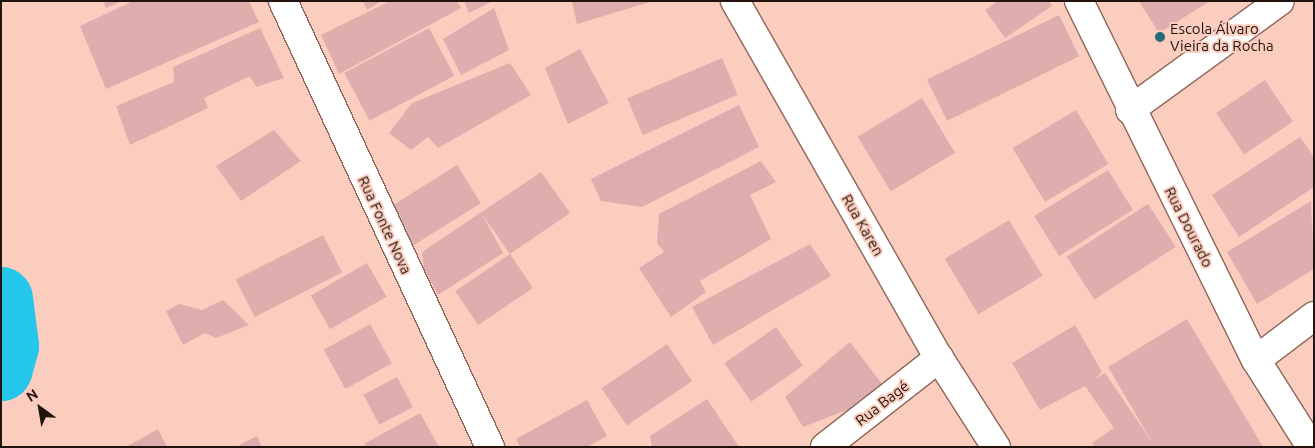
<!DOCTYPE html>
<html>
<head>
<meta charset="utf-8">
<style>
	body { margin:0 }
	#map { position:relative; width:1315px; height:448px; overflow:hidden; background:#facdbe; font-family:Ubuntu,sans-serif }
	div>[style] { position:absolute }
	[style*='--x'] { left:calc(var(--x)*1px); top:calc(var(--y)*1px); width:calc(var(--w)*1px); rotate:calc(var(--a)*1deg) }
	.river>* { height:64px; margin:-32px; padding:0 32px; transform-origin:32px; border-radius:32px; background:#25c6eb }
	.building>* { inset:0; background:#ddaead; transform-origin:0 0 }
	.roads { filter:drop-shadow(1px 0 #8e6659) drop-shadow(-1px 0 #8e6659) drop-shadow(0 1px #8e6659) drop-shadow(0 -1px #8e6659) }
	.street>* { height:28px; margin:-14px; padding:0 14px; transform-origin:14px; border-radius:14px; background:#fff }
	.dots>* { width:14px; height:14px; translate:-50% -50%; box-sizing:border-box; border:2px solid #facdbe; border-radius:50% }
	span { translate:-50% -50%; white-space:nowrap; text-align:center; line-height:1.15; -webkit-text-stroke:4px #facdbe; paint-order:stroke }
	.poi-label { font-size:15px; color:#22130e }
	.left { translate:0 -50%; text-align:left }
	.street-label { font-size:15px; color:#22130e }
	.frame { position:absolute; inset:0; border:2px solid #22130e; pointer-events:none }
	.north { position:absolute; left:15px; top:383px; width:50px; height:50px; -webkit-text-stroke:4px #facdbe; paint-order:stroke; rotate:328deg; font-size:14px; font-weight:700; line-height:20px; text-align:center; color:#22130e }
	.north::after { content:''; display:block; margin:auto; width:18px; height:22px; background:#22130e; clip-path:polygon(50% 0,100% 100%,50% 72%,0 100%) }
</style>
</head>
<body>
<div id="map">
	<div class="river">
		<i style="--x:1;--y:299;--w:47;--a:82.7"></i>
		<i style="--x:7;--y:346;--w:24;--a:105"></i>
	</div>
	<div class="building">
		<i style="clip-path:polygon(103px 1px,122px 1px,106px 8px)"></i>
		<i style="clip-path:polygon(133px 1px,249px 1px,259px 22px,106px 89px,80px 26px)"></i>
		<i style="clip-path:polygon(363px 1px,382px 1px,367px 10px)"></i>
		<i style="clip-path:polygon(390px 1px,457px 1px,461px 8px,339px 74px,321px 35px)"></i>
		<i style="clip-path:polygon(464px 1px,493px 1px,469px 13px)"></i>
		<i style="clip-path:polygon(572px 1px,650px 1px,650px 2px,577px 24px)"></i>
		<i style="clip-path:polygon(998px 1px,1049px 1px,1052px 6px,1005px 38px,985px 10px)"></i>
		<i style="clip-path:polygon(1139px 1px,1210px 1px,1159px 33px)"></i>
		<i style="clip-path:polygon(494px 8px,509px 50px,461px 75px,443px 39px)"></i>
		<i style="left:1059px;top:15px;width:46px;height:147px;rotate:64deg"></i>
		<i style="clip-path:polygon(260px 28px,284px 78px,256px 87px,250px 76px,204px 98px,208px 108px,130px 145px,116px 106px,174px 82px,173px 67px)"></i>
		<i style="left:429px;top:28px;width:54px;height:96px;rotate:62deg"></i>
		<i style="clip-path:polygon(580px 49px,609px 103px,568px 124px,545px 68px)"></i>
		<i style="left:722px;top:58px;width:40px;height:103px;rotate:67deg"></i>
		<i style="clip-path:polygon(510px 63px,531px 95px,438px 148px,428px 137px,411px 150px,389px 133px,412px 103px)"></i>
		<i style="left:1265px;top:80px;width:50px;height:59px;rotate:56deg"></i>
		<i style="left:922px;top:98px;width:64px;height:75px;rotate:59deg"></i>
		<i style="clip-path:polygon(739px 105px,759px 147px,642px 207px,601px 201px,591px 179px)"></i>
		<i style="left:1076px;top:110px;width:63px;height:74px;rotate:59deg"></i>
		<i style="clip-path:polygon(274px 130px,301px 161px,241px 201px,216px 166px)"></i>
		<i style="clip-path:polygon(1300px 137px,1314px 157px,1314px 187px,1239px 237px,1212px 195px)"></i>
		<i style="clip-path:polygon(761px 161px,776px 182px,750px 195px,771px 239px,700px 281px,706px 292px,671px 317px,639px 268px,664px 252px,657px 243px,659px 214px)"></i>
		<i style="left:457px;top:165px;width:45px;height:80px;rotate:58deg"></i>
		<i style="left:1108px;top:170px;width:47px;height:87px;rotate:58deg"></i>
		<i style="clip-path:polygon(541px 172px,570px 213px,510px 254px,482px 214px,503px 253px,438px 295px,424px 268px,422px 252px)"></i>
		<i style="clip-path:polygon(1311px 201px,1314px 269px,1257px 304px,1227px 252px)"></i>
		<i style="left:1148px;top:204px;width:51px;height:97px;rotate:57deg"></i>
		<i style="left:1009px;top:220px;width:65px;height:75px;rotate:59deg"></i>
		<i style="left:323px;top:235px;width:42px;height:98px;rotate:63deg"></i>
		<i style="clip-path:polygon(810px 244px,831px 276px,713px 345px,692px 307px)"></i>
		<i style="left:510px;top:254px;width:41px;height:66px;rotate:56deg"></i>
		<i style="left:367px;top:263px;width:39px;height:65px;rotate:60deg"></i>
		<i style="clip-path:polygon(223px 300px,249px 325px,216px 338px,205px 333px,183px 345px,166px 311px,179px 304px,202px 310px)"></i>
		<i style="clip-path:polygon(1187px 319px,1263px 447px,1095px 447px,1092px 443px,1114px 428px,1085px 386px,1040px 410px,1012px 363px,1075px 325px,1102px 372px,1095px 379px,1105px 373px,1154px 445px,1108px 367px)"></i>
		<i style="left:370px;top:324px;width:45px;height:53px;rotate:61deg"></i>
		<i style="left:776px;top:327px;width:47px;height:63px;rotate:55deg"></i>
		<i style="clip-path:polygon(850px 342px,882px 384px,852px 408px,803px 427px,785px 397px)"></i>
		<i style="left:667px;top:344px;width:45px;height:79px;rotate:56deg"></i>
		<i style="left:397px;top:377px;width:34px;height:38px;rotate:62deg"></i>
		<i style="clip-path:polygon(707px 399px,739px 447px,652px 447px,650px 436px)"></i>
		<i style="clip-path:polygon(587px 400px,607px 436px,587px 447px,520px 447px,516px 439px)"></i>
		<i style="clip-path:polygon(420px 413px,439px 447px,366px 447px,364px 444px)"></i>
		<i style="clip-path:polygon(158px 429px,167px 447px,126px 447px)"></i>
		<i style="clip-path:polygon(257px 436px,262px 447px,236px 447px)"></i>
	</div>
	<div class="roads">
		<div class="street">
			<i style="--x:283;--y:1;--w:492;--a:65.1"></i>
			<i style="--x:735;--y:1;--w:411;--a:60.3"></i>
			<i style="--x:939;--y:358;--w:106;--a:57.4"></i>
			<i style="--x:1079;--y:1;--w:400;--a:63.8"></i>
			<i style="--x:1256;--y:360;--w:103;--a:57.7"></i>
			<i style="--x:1130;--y:110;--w:185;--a:-36"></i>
			<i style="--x:1256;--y:360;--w:73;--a:-37.2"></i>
			<i style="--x:825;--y:447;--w:145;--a:-38"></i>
		</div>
	</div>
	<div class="dots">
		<i style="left:1160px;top:37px;background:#276a7c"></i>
	</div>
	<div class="poi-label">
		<span class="left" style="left:1170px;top:37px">Escola Álvaro<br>Vieira da Rocha</span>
	</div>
	<div class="street-label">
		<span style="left:385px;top:225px;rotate:65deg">Rua Fonte Nova</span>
		<span style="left:863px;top:225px;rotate:60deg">Rua Karen</span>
		<span style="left:1189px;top:227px;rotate:63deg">Rua Dourado</span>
		<span style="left:882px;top:403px;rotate:-38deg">Rua Bagé</span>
	</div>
	<div class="frame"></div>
	<div class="north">N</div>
</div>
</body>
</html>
